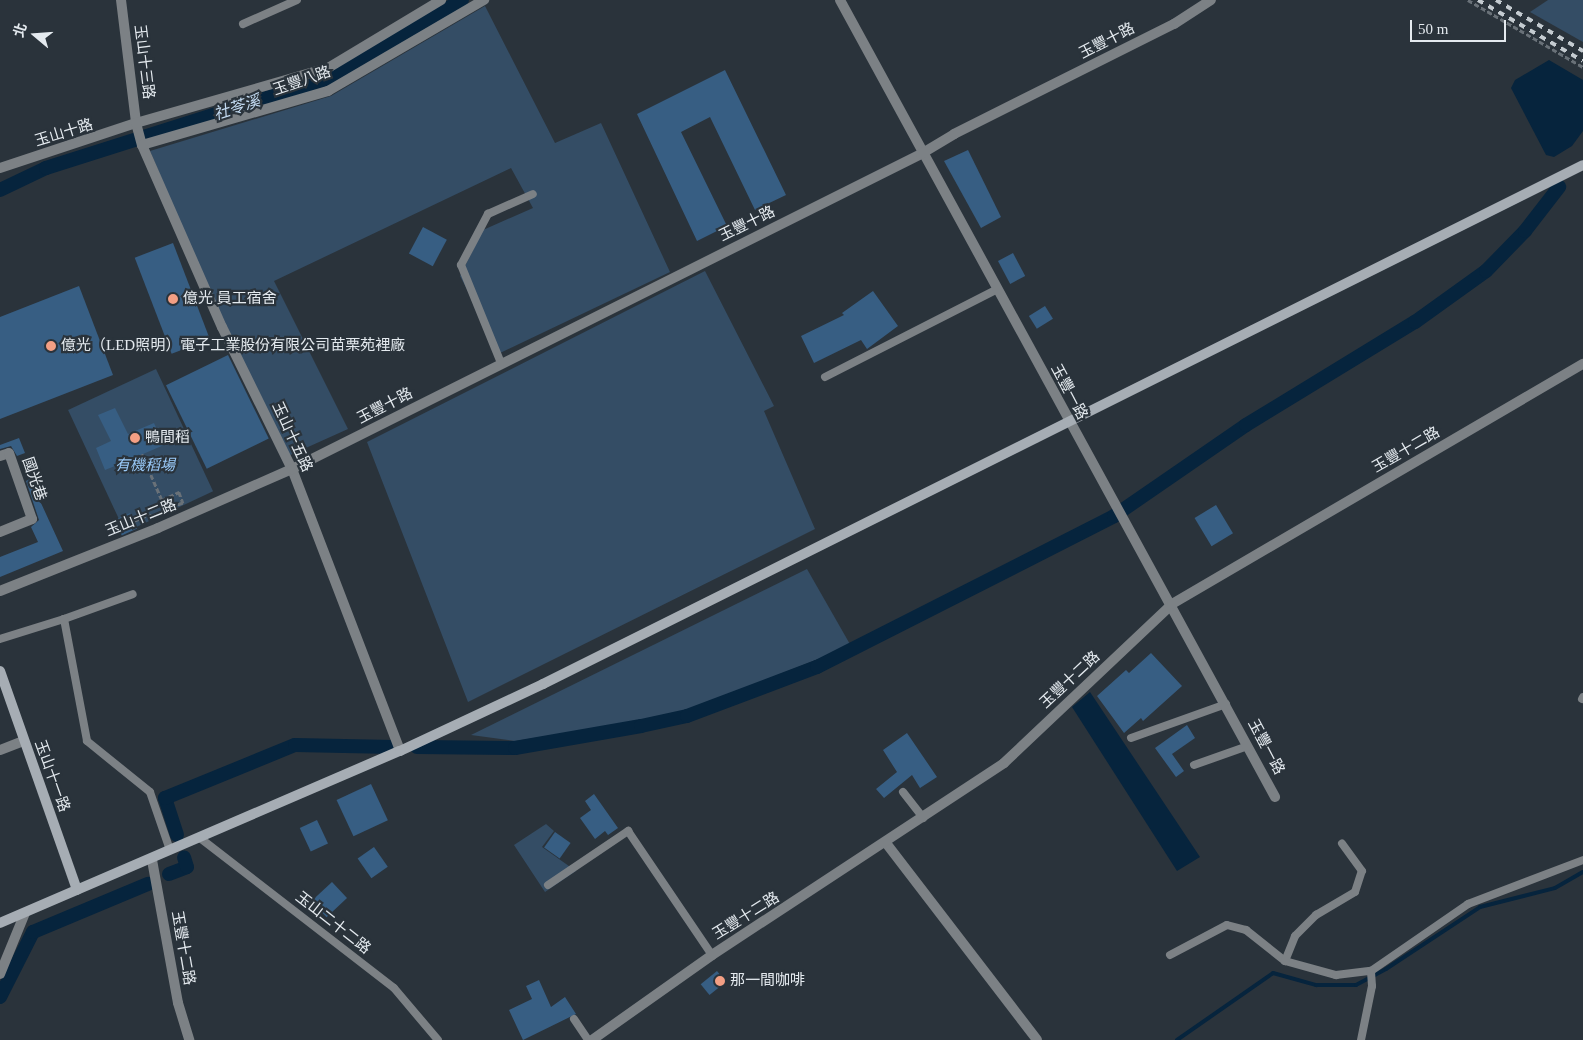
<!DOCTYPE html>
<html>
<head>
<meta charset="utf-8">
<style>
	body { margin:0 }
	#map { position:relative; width:1583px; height:1040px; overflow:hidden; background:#2a333b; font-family:"Times New Roman","Noto Sans TC",serif }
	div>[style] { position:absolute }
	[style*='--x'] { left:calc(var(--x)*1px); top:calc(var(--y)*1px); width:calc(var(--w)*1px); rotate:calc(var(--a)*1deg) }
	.green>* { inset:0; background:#344d65; transform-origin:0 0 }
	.water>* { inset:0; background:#06243d }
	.stream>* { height:4px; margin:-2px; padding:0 2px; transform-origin:2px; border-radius:2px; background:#06243d }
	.canal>* { height:14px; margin:-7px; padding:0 7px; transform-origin:7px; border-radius:7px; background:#06243d }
	.building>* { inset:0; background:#375e83; transform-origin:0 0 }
	.path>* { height:2.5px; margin-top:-1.25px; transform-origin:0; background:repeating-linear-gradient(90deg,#697178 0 5px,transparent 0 7.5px) }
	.lane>* { height:8px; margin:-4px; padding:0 4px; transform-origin:4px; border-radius:4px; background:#7c8185 }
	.street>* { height:10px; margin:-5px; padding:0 5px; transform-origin:5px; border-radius:5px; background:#7c8185 }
	.secondary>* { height:10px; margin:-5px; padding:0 5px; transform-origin:5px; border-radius:5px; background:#a6adb4 }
	.rail>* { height:4px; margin-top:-2px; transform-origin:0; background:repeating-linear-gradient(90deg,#c4cbd0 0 6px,transparent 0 12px) }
	.dots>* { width:14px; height:14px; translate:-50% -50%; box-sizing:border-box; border:2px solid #2a333b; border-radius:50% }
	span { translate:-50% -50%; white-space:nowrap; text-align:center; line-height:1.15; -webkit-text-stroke:4.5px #2a333b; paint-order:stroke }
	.street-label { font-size:15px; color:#e4eaef }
	.poi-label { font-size:15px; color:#e4eaef }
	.left { translate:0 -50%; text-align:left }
	.park-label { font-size:15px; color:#99c9f8; font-style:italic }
	.water-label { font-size:16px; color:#c4dcf3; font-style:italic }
	.north { position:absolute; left:10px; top:10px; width:50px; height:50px; -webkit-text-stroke:4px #2a333b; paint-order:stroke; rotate:288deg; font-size:14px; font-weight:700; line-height:20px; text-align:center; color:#e4eaef }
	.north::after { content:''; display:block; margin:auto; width:18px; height:22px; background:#e4eaef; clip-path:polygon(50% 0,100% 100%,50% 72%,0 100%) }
	.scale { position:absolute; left:1410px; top:20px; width:96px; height:22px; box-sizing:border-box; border:2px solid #e4eaef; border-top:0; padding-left:6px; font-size:15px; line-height:18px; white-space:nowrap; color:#e4eaef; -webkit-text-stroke:4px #2a333b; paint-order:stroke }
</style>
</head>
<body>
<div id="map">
	<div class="green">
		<i style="clip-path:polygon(1548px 0,1583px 0,1583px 42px,1530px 12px)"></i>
		<i style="clip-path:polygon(485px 6px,555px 143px,601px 123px,670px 272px,500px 353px,460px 276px,483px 230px,533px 208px,511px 168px,274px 281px,348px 429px,288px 456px,223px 324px,150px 151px,331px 96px)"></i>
		<i style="clip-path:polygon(705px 271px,774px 406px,764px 411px,815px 529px,468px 702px,367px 442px)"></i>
		<i style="left:156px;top:369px;width:135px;height:97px;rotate:65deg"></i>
		<i style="clip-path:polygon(807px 569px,851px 646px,674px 716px,515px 741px,471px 735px)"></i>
		<i style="clip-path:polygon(546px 824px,554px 831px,542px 847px,576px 871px,545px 892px,514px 845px)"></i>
	</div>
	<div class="water">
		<i style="clip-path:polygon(1549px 60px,1583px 80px,1583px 131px,1572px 146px,1554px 157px,1546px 155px,1511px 88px,1515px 80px)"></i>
		<i style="clip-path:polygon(1090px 692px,1200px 857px,1177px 871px,1072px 707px)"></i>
	</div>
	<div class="stream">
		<i style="--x:1177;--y:1040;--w:117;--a:-34.9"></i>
		<i style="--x:1273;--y:973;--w:45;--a:15.6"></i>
		<i style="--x:1316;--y:985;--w:40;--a:0"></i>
		<i style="--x:1356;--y:985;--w:34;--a:-28"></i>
		<i style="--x:1386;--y:969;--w:113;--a:-33.4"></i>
		<i style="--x:1480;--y:907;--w:77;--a:-14.2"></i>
		<i style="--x:1555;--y:888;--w:32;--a:-30"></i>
	</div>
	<div class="canal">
		<i style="--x:0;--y:190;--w:51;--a:-25.6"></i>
		<i style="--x:46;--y:168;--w:297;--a:-17.6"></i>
		<i style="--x:329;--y:78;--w:154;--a:-30.4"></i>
		<i style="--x:417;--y:747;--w:98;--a:0.6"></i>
		<i style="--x:515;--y:748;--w:128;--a:-9.9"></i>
		<i style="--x:641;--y:726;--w:47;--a:-12.3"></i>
		<i style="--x:687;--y:716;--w:139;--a:-20.7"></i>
		<i style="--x:817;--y:667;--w:333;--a:-26.9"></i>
		<i style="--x:1114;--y:516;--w:160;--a:-34.6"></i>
		<i style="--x:1246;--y:425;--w:198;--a:-31.4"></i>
		<i style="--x:1415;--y:322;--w:87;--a:-35.7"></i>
		<i style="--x:1486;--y:271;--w:56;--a:-45.7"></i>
		<i style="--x:1525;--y:231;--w:56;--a:-52.3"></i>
		<i style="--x:177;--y:835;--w:39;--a:-108"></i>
		<i style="--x:165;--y:798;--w:140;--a:-22.2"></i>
		<i style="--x:295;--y:745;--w:99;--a:1.2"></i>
		<i style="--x:169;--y:874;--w:19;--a:-21"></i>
		<i style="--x:187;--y:867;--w:10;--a:-107"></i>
		<i style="--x:0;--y:997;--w:73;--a:-63.1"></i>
		<i style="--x:33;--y:932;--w:125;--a:-22.7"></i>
	</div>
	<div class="building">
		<i style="clip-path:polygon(725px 70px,786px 195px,755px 210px,710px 117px,681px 132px,727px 226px,697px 241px,637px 114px)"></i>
		<i style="clip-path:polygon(968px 150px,1001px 217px,981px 228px,944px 161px)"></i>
		<i style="left:423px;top:227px;width:27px;height:30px;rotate:28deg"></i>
		<i style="left:173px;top:243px;width:103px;height:41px;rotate:69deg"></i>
		<i style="left:1013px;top:253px;width:26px;height:17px;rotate:62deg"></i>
		<i style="clip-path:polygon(79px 286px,113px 375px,0 419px,0 317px)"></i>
		<i style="clip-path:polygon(873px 291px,898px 326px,867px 349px,861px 340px,814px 363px,801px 336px,844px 315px,842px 313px)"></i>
		<i style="left:1045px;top:306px;width:15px;height:19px;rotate:58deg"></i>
		<i style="left:228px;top:355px;width:93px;height:69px;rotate:64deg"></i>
		<i style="clip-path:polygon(115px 408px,128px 434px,154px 423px,164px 445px,136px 457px,139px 463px,123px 470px,120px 464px,105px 470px,96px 448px,111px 441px,98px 415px)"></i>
		<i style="clip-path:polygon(19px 438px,25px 453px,17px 456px,11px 446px,0 449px,0 445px)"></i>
		<i style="clip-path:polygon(30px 479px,63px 551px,0 577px,0 557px,38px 542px,31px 527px,39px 520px,26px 481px)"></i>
		<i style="left:1216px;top:505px;width:33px;height:25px;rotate:59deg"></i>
		<i style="left:130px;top:513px;width:17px;height:17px;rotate:65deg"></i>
		<i style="clip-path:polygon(1151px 653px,1182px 686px,1143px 721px,1141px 718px,1124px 733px,1097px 696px,1126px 670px,1129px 673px)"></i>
		<i style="clip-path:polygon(1187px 725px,1195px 738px,1172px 754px,1184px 771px,1176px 777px,1155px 748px)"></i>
		<i style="clip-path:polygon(907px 733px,937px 777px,920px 788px,912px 775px,884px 798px,876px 789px,897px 772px,883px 750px)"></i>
		<i style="left:371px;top:784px;width:40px;height:38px;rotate:65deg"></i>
		<i style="clip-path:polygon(594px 794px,618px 828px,608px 835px,605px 831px,595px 839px,580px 818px,591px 810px,585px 801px)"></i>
		<i style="left:317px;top:820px;width:26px;height:19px;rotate:65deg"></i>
		<i style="left:555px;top:832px;width:19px;height:19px;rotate:35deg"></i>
		<i style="left:374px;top:847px;width:24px;height:20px;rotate:55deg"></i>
		<i style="left:332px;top:882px;width:22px;height:28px;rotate:47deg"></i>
		<i style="left:717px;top:971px;width:14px;height:21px;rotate:51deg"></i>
		<i style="clip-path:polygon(539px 980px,551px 1007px,565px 997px,576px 1014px,523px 1040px,509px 1010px,532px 999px,526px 986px)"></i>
	</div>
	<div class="path">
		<i style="--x:1468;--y:0;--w:133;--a:30.2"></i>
		<i style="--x:142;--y:454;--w:50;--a:66.5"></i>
		<i style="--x:162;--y:500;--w:19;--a:-25"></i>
		<i style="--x:179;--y:492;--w:12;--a:70"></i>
		<i style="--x:183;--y:503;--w:23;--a:160"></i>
		<i style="--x:161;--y:511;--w:4;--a:63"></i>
		<i style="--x:134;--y:521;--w:17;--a:-24"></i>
		<i style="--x:150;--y:514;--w:5;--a:68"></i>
	</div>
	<div class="lane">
		<i style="--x:243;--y:24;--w:59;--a:-24"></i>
		<i style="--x:501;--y:363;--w:106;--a:-112.2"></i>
		<i style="--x:461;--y:265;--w:58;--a:-62.1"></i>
		<i style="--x:488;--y:214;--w:49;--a:-24"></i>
		<i style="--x:825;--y:377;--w:194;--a:-27"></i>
		<i style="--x:64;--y:619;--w:73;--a:-19.9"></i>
		<i style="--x:0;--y:639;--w:67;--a:-17.4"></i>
		<i style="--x:64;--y:619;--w:124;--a:79.3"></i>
		<i style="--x:87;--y:741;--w:81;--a:39"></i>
		<i style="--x:150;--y:792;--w:61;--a:71"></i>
		<i style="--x:1582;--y:699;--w:2;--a:-63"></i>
		<i style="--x:1131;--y:738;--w:101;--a:-19.7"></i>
		<i style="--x:1194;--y:765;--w:57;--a:-19.4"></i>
		<i style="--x:903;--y:792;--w:33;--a:52"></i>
		<i style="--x:200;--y:838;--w:245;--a:37.7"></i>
		<i style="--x:394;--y:988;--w:68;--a:49.8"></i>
		<i style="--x:548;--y:885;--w:97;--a:-34"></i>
		<i style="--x:628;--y:831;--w:150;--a:55.9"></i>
		<i style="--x:1170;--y:955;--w:64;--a:-27.8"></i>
		<i style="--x:1227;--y:925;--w:20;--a:15"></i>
		<i style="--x:1246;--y:930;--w:50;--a:38.5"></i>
		<i style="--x:1285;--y:961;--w:53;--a:15.4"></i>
		<i style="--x:1336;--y:975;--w:35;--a:-7"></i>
		<i style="--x:1371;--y:971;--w:118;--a:-34.6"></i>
		<i style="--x:1468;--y:904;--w:123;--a:-20.9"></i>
		<i style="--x:1285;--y:961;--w:27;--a:-68"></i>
		<i style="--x:1295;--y:936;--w:30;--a:-45"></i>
		<i style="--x:1316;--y:915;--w:45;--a:-30.5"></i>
		<i style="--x:1355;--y:892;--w:22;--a:-72"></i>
		<i style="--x:1362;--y:871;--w:34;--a:-126"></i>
		<i style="--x:574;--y:1019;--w:25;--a:56"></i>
		<i style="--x:1361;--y:1040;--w:55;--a:-78.5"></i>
		<i style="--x:1372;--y:986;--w:15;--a:-94"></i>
	</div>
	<div class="street">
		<i style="--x:121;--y:0;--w:124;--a:83"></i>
		<i style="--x:136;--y:123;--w:23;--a:75"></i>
		<i style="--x:142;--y:145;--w:199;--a:66.3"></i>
		<i style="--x:222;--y:327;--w:158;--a:63.8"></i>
		<i style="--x:292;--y:469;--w:302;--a:69"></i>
		<i style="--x:840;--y:0;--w:908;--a:61.37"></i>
		<i style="--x:142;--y:145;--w:194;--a:-16.2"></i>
		<i style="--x:328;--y:91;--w:181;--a:-30.3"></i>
		<i style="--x:0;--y:168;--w:143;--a:-18.3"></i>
		<i style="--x:136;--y:123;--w:200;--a:-16"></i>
		<i style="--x:328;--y:68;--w:132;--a:-31"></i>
		<i style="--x:0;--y:456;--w:9;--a:-18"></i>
		<i style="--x:9;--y:453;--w:70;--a:70.8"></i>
		<i style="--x:32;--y:519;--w:35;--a:158"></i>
		<i style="--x:0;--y:591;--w:170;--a:-21.7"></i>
		<i style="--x:158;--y:528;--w:146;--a:-23.8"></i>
		<i style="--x:292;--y:469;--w:703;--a:-26.6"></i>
		<i style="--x:921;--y:154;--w:39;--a:-31"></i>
		<i style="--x:954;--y:134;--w:246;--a:-26.6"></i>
		<i style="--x:1174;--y:24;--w:44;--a:-33"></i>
		<i style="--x:0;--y:750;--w:25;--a:-21"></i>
		<i style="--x:886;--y:843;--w:248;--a:52.5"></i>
		<i style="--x:152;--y:860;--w:145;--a:79.7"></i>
		<i style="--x:178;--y:1003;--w:39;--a:73"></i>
		<i style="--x:0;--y:974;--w:66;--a:-67.7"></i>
		<i style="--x:592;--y:1040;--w:147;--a:-35.3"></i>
		<i style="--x:712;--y:955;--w:349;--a:-33.3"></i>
		<i style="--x:1004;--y:763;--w:231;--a:-43.4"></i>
		<i style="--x:1172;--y:604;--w:476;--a:-30.3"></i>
	</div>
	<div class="secondary">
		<i style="--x:0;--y:671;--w:232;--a:70.6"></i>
		<i style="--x:0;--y:923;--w:435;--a:-23.3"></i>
		<i style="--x:400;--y:751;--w:158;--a:-25.1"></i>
		<i style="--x:543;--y:684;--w:1162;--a:-26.52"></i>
	</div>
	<div class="rail">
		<i style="--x:1478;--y:0;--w:121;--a:30.2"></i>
		<i style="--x:1496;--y:0;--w:101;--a:30.4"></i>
	</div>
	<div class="dots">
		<i style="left:173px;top:299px;background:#f39f84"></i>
		<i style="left:51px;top:346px;background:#f39f84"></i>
		<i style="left:135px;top:438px;background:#f39f84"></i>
		<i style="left:720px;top:981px;background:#f39f84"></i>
	</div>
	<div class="street-label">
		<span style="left:1107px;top:41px;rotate:-27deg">玉豐十路</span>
		<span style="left:144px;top:62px;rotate:83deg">玉山十三路</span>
		<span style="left:302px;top:81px;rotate:-19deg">玉豐八路</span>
		<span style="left:64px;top:133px;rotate:-17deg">玉山十路</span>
		<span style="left:747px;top:224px;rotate:-26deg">玉豐十路</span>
		<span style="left:1069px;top:392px;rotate:62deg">玉豐一路</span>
		<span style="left:385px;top:406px;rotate:-27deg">玉豐十路</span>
		<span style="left:292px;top:437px;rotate:65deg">玉山十五路</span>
		<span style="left:1406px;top:450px;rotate:-30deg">玉豐十二路</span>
		<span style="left:34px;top:479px;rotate:71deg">國光巷</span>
		<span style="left:141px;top:518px;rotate:-22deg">玉山十二路</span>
		<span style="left:1070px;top:680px;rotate:-43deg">玉豐十二路</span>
		<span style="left:1266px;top:747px;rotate:62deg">玉豐一路</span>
		<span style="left:52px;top:776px;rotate:70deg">玉山十一路</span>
		<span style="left:746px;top:916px;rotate:-32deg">玉豐十二路</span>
		<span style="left:333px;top:923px;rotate:38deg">玉山二十二路</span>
		<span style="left:183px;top:948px;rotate:80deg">玉豐十二路</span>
	</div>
	<div class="poi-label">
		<span class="left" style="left:183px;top:299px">億光 員工宿舍</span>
		<span class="left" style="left:61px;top:346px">億光（LED照明）電子工業股份有限公司苗栗苑裡廠</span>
		<span class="left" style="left:145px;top:438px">鴨間稻</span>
		<span class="left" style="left:730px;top:981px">那一間咖啡</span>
	</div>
	<div class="park-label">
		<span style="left:145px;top:466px">有機稻場</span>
	</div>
	<div class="water-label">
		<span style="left:237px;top:108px;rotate:-18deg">社苓溪</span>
	</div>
	<div class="north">北</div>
	<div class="scale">50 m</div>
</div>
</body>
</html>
